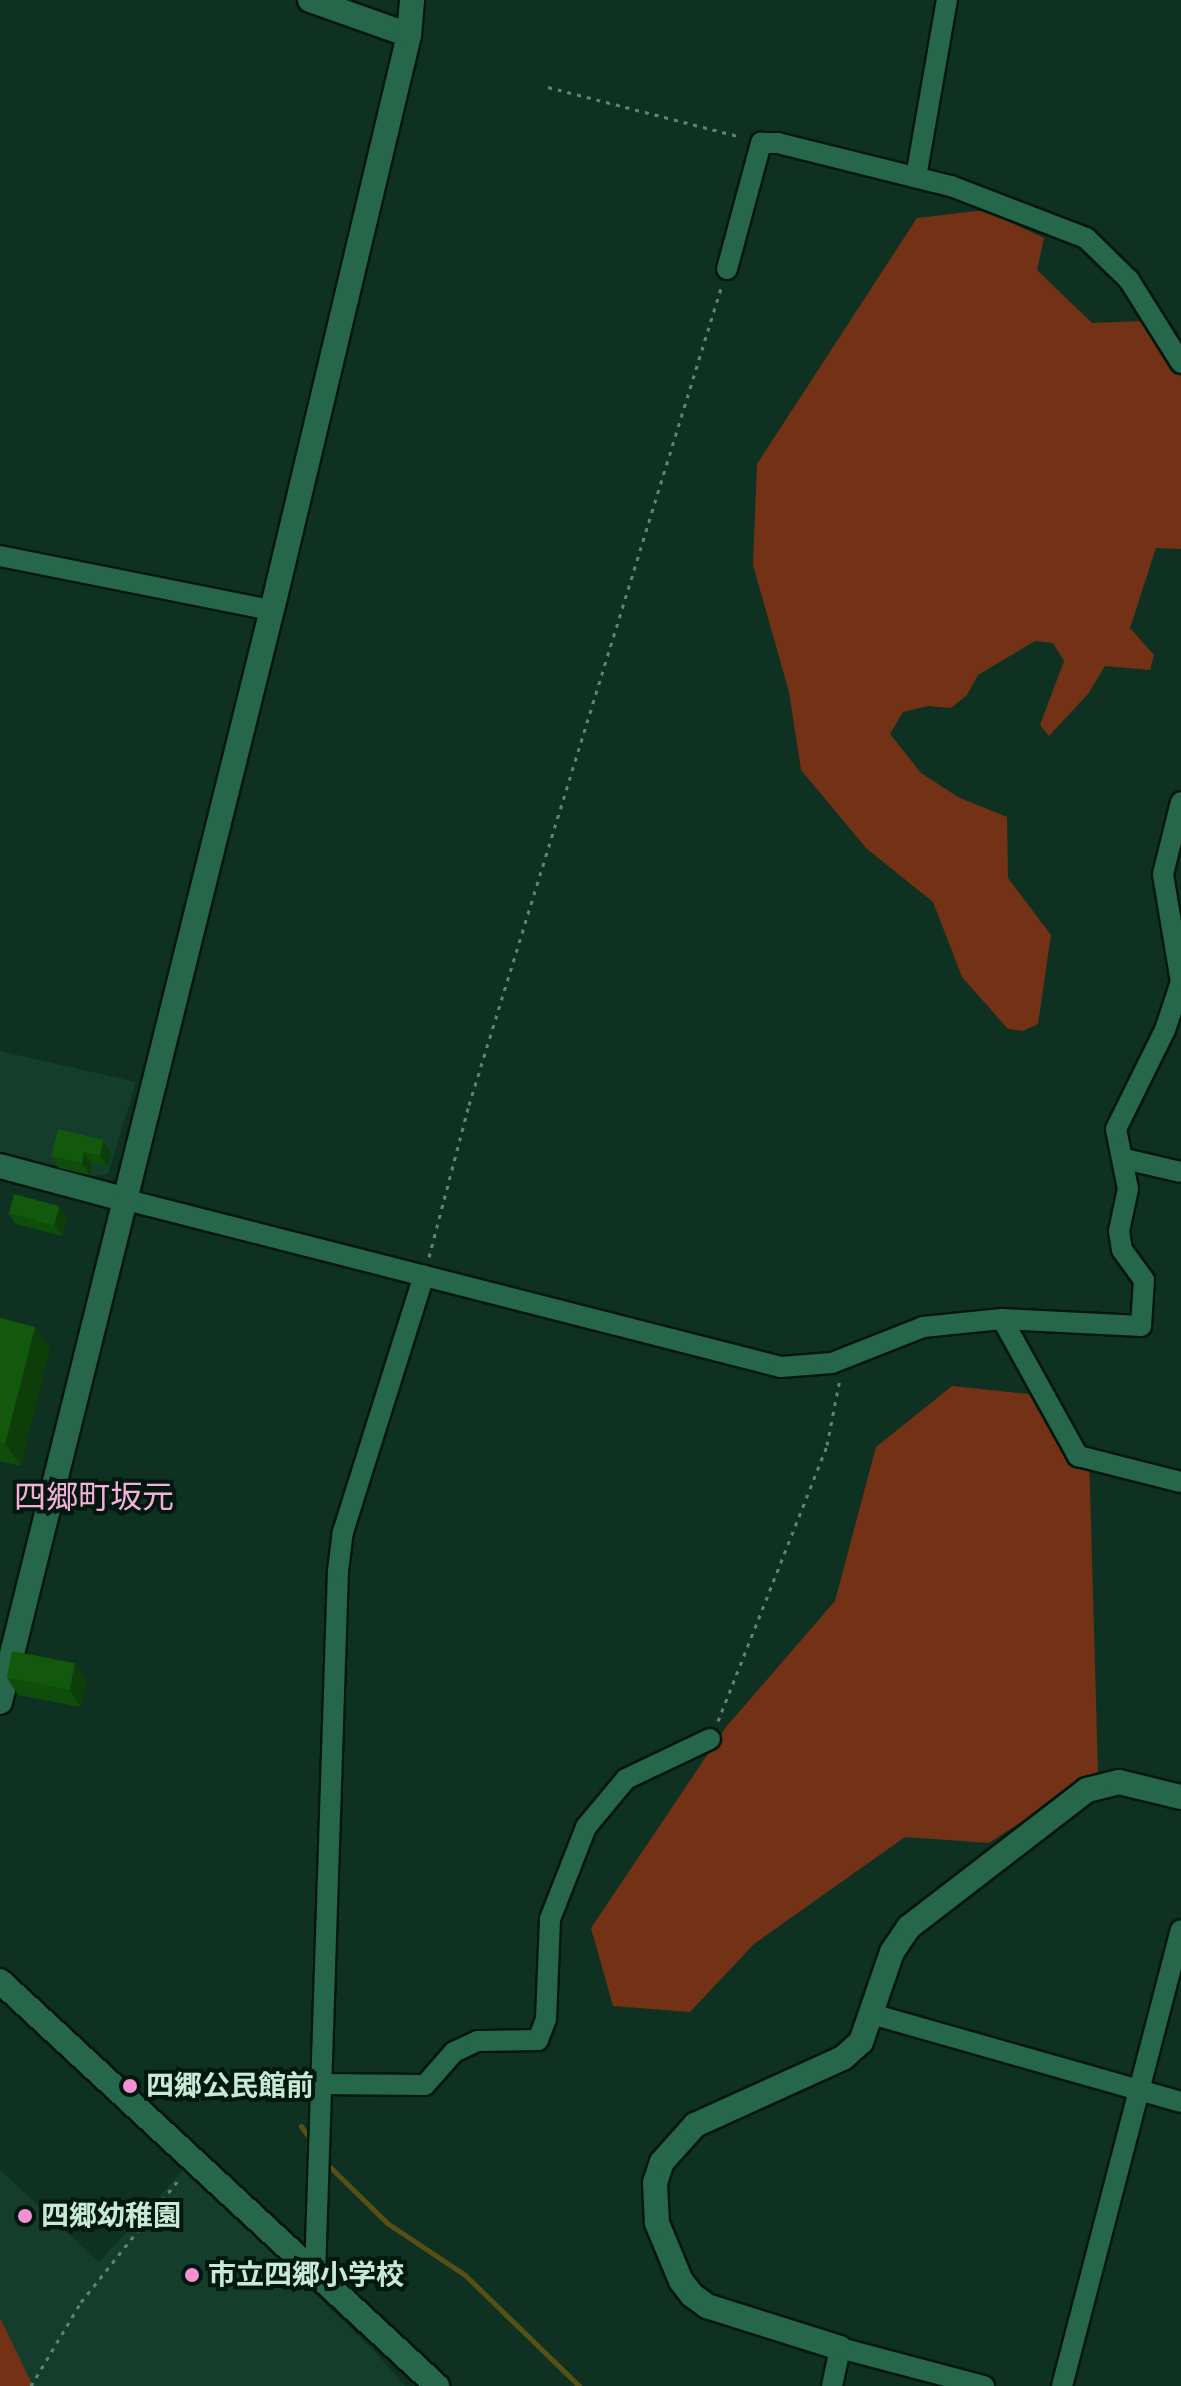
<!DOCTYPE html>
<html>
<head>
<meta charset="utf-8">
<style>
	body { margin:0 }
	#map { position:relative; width:1181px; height:2386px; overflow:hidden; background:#0e3122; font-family:"Roboto Condensed","Noto Sans JP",sans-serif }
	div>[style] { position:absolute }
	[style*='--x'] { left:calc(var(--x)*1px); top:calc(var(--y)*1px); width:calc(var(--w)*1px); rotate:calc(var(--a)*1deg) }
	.built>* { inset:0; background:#143d2c }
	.green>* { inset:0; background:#733115 }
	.stream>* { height:5px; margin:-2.5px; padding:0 2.5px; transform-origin:2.5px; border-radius:2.5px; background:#564f16 }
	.path>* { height:3px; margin-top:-1.5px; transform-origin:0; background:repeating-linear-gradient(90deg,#618373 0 4px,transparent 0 10px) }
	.roads { filter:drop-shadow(2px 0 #04170e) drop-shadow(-2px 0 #04170e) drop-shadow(0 2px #04170e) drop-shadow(0 -2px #04170e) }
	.minor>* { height:20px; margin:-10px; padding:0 10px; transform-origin:10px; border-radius:10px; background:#26674b }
	.tertiary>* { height:24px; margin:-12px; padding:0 12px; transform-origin:12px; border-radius:12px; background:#26674b }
	.wall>* { inset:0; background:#0f4d0b }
	.shaded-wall>* { inset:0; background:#0d3e09 }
	.building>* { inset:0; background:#12590d; transform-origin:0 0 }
	.dots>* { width:22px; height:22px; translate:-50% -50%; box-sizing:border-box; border:4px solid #00180d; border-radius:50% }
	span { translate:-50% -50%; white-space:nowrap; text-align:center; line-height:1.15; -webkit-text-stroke:8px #00180d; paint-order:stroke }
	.poi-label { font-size:28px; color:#c9e9d7; font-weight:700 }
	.left { translate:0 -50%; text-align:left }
	.quarter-label { font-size:32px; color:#f6aeda }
</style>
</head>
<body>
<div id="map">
	<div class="built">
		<i style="clip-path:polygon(0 1051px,136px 1082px,108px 1174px,90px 1177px,0 1154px)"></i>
		<i style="clip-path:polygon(185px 2168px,373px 2350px,405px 2386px,4px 2386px,0 2381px,0 2170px,99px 2262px)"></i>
	</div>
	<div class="green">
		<i style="clip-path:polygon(985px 210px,1044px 238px,1037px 270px,1092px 323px,1145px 321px,1181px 347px,1181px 549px,1156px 548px,1130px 628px,1154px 655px,1150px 670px,1105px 666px,1088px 694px,1049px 736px,1040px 725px,1064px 661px,1053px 643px,1035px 641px,978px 675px,967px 695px,951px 708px,928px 706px,903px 712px,890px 734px,921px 773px,958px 797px,1007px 817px,1008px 878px,1051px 935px,1038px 1024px,1023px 1031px,1008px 1029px,962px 977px,933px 902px,866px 848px,801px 770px,789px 692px,753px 565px,757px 464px,917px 218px)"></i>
		<i style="clip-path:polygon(952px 1386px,1038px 1395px,1089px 1453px,1098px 1772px,989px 1843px,905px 1837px,754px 1944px,690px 2012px,613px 2006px,591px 1928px,726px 1727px,835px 1601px,876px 1447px)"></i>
		<i style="clip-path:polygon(0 2318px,33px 2386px,0 2386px)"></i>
	</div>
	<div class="stream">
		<i style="--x:301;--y:2126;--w:19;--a:55"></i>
		<i style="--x:326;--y:2163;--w:86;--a:44.5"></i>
		<i style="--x:387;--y:2223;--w:94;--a:33.7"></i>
		<i style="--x:465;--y:2275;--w:159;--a:44.2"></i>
	</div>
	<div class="path">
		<i style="--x:548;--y:87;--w:200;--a:14.5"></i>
		<i style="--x:429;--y:1257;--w:157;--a:-75.3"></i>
		<i style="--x:469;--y:1105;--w:855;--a:-72.86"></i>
		<i style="--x:718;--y:1721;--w:297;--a:-68.4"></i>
		<i style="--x:827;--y:1445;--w:67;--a:-78.9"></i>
		<i style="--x:31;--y:2386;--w:98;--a:-59.2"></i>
		<i style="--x:81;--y:2302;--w:159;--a:-51.4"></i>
	</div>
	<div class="roads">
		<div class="minor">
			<i style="--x:916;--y:177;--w:180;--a:-80.1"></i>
			<i style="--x:727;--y:269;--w:131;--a:-74.9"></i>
			<i style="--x:761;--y:143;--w:17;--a:0"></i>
			<i style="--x:778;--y:143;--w:178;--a:14"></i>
			<i style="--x:951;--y:186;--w:145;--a:21.1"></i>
			<i style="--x:1086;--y:238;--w:60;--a:44.3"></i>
			<i style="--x:1129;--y:280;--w:98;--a:57.9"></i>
			<i style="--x:0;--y:556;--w:276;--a:11.3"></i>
			<i style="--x:1125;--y:1159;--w:57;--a:13.1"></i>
			<i style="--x:123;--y:1199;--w:679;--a:14.32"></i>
			<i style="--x:781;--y:1367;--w:51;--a:-4.5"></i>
			<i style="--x:832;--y:1363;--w:98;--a:-21.6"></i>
			<i style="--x:923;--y:1327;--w:79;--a:-5.8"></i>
			<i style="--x:1002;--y:1319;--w:139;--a:2.9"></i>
			<i style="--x:1141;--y:1326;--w:46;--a:-86.3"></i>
			<i style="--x:1144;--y:1280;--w:37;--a:-126"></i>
			<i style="--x:1122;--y:1250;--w:19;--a:-99"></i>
			<i style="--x:1119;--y:1231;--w:43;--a:-77.9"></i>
			<i style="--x:1128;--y:1189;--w:61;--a:-101.3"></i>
			<i style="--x:1116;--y:1129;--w:110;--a:-63.7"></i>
			<i style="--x:1165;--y:1030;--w:51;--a:-71.6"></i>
			<i style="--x:1181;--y:982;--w:109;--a:-99.5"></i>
			<i style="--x:1163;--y:874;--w:74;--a:-76"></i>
			<i style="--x:1002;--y:1319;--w:157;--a:61"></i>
			<i style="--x:1078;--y:1456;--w:106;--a:14.2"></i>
			<i style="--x:872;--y:2014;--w:321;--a:15.9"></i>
			<i style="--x:320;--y:2084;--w:105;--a:0.5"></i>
			<i style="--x:425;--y:2085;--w:44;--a:-48.7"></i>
			<i style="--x:454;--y:2052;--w:26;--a:-25"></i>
			<i style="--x:478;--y:2041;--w:60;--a:-1"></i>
			<i style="--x:538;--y:2040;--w:22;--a:-69"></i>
			<i style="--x:546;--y:2019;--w:100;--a:-87.7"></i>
			<i style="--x:550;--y:1919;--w:99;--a:-68.6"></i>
			<i style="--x:586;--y:1827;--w:62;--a:-50.2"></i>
			<i style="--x:626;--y:1779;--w:93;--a:-25.5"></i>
			<i style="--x:315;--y:2274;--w:703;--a:-88.13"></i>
			<i style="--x:338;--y:1571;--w:39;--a:-83"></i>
			<i style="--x:343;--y:1532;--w:269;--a:-72.5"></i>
			<i style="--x:832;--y:2386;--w:39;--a:-78"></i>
			<i style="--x:840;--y:2348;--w:149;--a:14.8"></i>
			<i style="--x:1062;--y:2386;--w:471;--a:-75.4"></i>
		</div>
		<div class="tertiary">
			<i style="--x:310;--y:0;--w:105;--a:19.5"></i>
			<i style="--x:0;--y:1166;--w:127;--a:15"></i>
			<i style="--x:0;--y:1702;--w:1151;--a:-76.02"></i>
			<i style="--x:278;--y:585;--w:565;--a:-76.6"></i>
			<i style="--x:409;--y:35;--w:35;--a:-85"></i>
			<i style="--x:0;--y:1981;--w:596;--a:42.82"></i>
			<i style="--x:840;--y:2348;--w:139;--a:-162.5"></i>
			<i style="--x:707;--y:2306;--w:19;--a:-144"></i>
			<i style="--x:692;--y:2295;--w:18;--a:-128"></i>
			<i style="--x:681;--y:2281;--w:63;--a:-112.5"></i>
			<i style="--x:657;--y:2223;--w:40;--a:-92.9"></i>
			<i style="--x:655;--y:2183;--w:22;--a:-72"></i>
			<i style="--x:662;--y:2162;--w:50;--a:-48.3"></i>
			<i style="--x:695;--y:2125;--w:162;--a:-24.4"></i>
			<i style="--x:843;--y:2058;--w:24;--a:-42"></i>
			<i style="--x:861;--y:2042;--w:95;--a:-71"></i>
			<i style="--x:892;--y:1952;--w:30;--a:-56"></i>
			<i style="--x:909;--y:1927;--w:225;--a:-37.6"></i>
			<i style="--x:1087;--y:1790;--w:33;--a:-14"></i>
			<i style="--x:1119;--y:1782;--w:64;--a:13.6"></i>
		</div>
	</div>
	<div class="wall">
		<i style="clip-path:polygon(58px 1129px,111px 1152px,108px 1167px,92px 1163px,90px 1175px,59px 1168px,51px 1156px)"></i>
		<i style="clip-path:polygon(8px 1213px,67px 1218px,62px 1236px,16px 1224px)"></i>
		<i style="clip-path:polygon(0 1318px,35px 1327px,50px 1349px,21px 1466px,0 1461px)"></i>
		<i style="clip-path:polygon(7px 1678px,87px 1680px,81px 1707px,18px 1695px)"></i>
	</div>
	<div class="shaded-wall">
		<i style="clip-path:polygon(103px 1140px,111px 1152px,108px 1167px,100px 1156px)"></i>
		<i style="clip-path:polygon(84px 1152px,92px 1163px,90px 1175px,82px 1163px)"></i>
		<i style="clip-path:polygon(59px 1206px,67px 1218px,62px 1236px,54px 1225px)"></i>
		<i style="clip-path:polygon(35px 1327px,50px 1349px,21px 1466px,5px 1444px)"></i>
		<i style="clip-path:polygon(75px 1663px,87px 1680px,81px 1707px,70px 1690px)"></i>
	</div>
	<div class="building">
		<i style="clip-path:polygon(58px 1129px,103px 1140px,100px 1156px,84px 1152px,82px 1163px,51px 1156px)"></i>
		<i style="left:14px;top:1194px;width:47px;height:20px;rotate:15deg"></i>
		<i style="clip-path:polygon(0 1318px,35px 1327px,5px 1444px,0 1442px)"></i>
		<i style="left:12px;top:1651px;width:64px;height:27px;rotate:11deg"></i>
	</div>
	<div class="dots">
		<i style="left:130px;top:2086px;background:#f590d1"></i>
		<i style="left:25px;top:2216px;background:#f590d1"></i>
		<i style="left:192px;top:2275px;background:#f590d1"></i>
	</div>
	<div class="poi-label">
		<span class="left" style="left:146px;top:2086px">四郷公民館前</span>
		<span class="left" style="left:41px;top:2216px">四郷幼稚園</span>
		<span class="left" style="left:208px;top:2275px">市立四郷小学校</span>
	</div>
	<div class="quarter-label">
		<span style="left:94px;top:1497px">四郷町坂元</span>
	</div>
</div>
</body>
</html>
